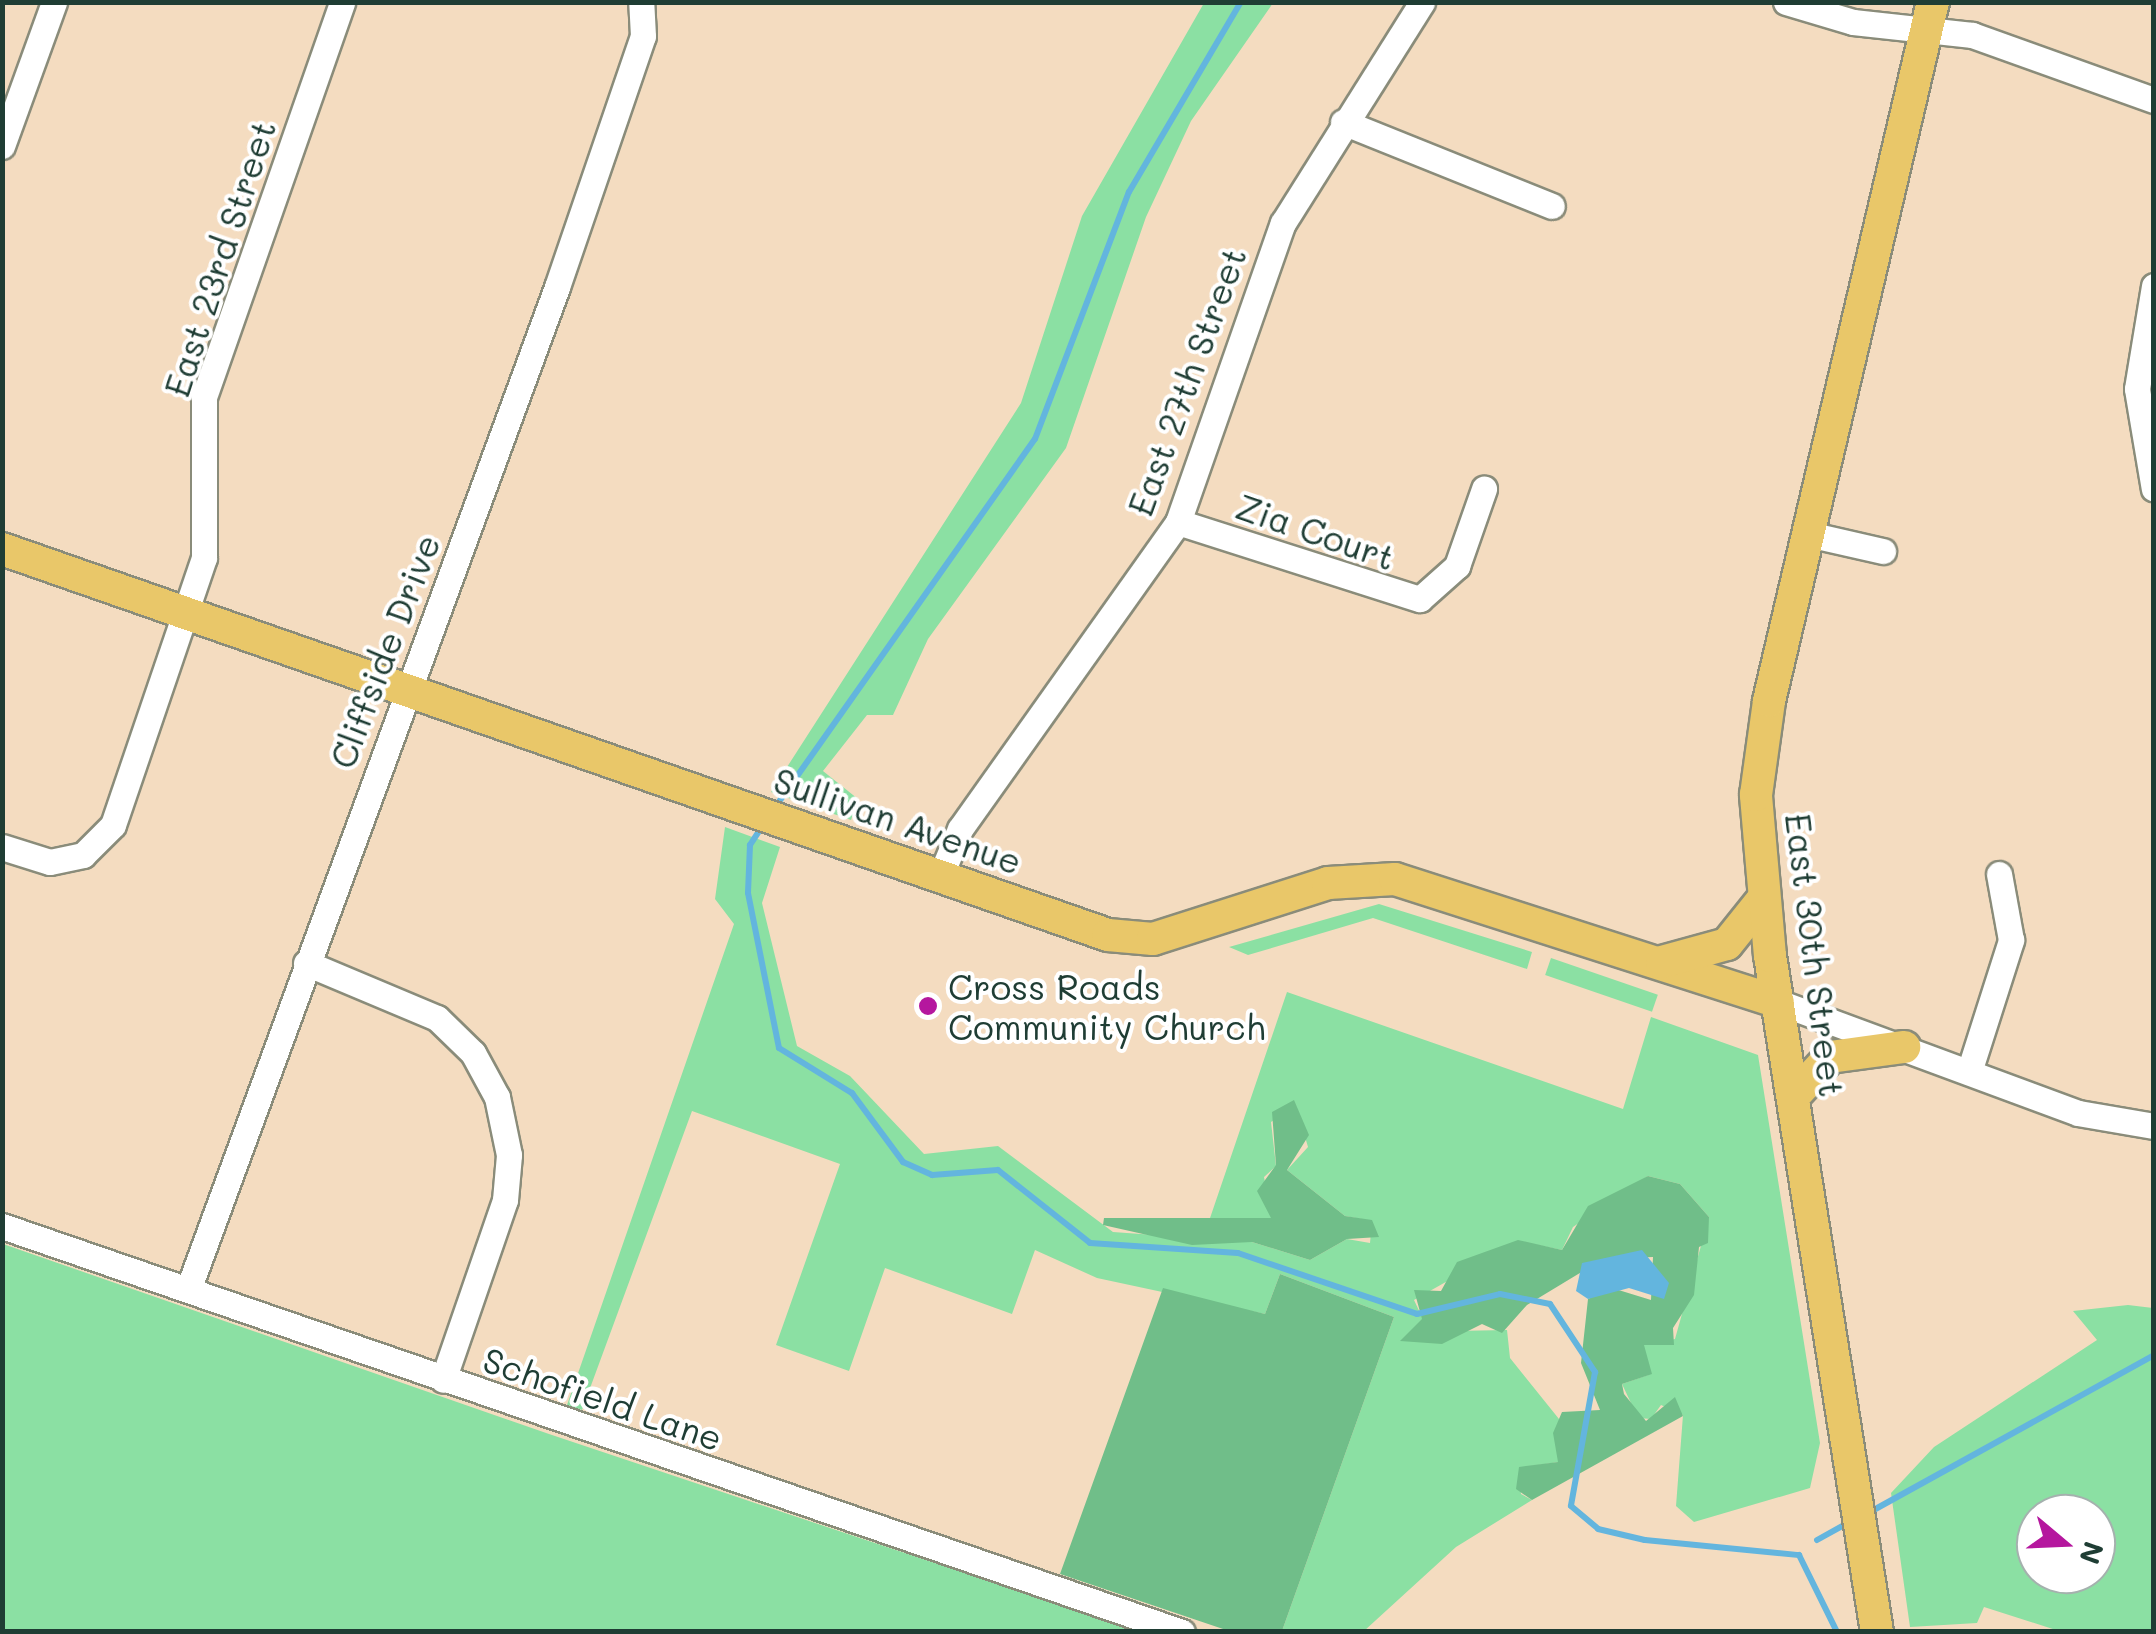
<!DOCTYPE html>
<html>
<head>
<meta charset="utf-8">
<style>
	body { margin:0 }
	#map { position:relative; width:2156px; height:1634px; overflow:hidden; background:#f4dcc0; font-family:Mali,sans-serif }
	div>[style] { position:absolute }
	[style*='--x'] { left:calc(var(--x)*1px); top:calc(var(--y)*1px); width:calc(var(--w)*1px); rotate:calc(var(--a)*1deg) }
	.green>* { inset:0; background:#8be0a3; transform-origin:0 0 }
	.forest>* { inset:0; background:#70be89 }
	.water>* { inset:0; background:#63b5de }
	.stream>* { height:6px; margin:-3px; padding:0 3px; transform-origin:3px; border-radius:3px; background:#63b5de }
	.roads { filter:drop-shadow(2px 0 #8a8c7a) drop-shadow(-2px 0 #8a8c7a) drop-shadow(0 2px #8a8c7a) drop-shadow(0 -2px #8a8c7a) }
	.minor>* { height:25px; margin:-12.5px; padding:0 12.5px; transform-origin:12.5px; border-radius:12.5px; background:#fff }
	.major>* { height:32px; margin:-16px; padding:0 16px; transform-origin:16px; border-radius:16px; background:#e9c769 }
	.dots>* { width:28px; height:28px; translate:-50% -50%; box-sizing:border-box; border:5px solid #fff; border-radius:50% }
	span { translate:-50% -50%; white-space:nowrap; text-align:center; line-height:1.15; -webkit-text-stroke:8px #fff; paint-order:stroke }
	.street-label { font-size:35px; color:#1f3d34 }
	.poi-label { font-size:35px; color:#1f3d34 }
	.left { translate:0 -50%; text-align:left }
	.frame { position:absolute; inset:0; border:5px solid #1f3d34; pointer-events:none }
	.north { position:absolute; left:2016px; top:1494px; width:100px; height:100px; box-sizing:border-box; background:#fff; border:2px solid #a5b1ae; border-radius:50%; rotate:109deg; font-size:28px; font-weight:700; line-height:40px; text-align:center; color:#1f3d34 }
	.north::after { content:''; display:block; margin:auto; width:35px; height:45px; background:#b5179e; clip-path:polygon(50% 0,100% 100%,50% 72%,0 100%) }
</style>
</head>
<body>
<div id="map">
	<div class="green">
		<i style="clip-path:polygon(1204px 3px,1273px 3px,1191px 121px,1146px 217px,1066px 448px,928px 639px,893px 715px,867px 715px,823px 771px,858px 799px,851px 820px,771px 792px,1021px 403px,1082px 216px)"></i>
		<i style="clip-path:polygon(725px 827px,780px 847px,762px 903px,797px 1046px,850px 1076px,924px 1154px,998px 1146px,1113px 1232px,1252px 1242px,1310px 1260px,1347px 1239px,1370px 1243px,1372px 1221px,1345px 1216px,1287px 1170px,1308px 1147px,1296px 1106px,1271px 1122px,1276px 1166px,1264px 1177px,1272px 1218px,1209px 1221px,1287px 992px,1623px 1109px,1651px 1017px,1758px 1055px,1820px 1443px,1810px 1488px,1694px 1522px,1676px 1506px,1683px 1415px,1661px 1405px,1651px 1419px,1638px 1418px,1622px 1384px,1648px 1375px,1643px 1345px,1675px 1339px,1709px 1217px,1680px 1184px,1648px 1176px,1573px 1227px,1562px 1250px,1518px 1241px,1414px 1300px,1423px 1319px,1453px 1331px,1507px 1330px,1510px 1358px,1559px 1419px,1559px 1462px,1519px 1468px,1521px 1494px,1532px 1500px,1456px 1547px,1364px 1631px,1282px 1631px,1394px 1317px,1280px 1274px,1265px 1314px,1097px 1278px,1035px 1250px,1012px 1314px,885px 1268px,849px 1371px,776px 1345px,840px 1164px,692px 1111px,582px 1410px,567px 1405px,734px 924px,715px 899px)"></i>
		<i style="clip-path:polygon(1379px 904px,1532px 952px,1527px 969px,1373px 918px,1248px 955px,1229px 947px)"></i>
		<i style="left:1551px;top:958px;width:113px;height:18px;rotate:19deg"></i>
		<i style="clip-path:polygon(3px 1244px,549px 1434px,1138px 1631px,3px 1632px)"></i>
		<i style="clip-path:polygon(evenodd,2128px 1305px,2153px 1308px,2153px 1631px,2059px 1631px,1984px 1607px,1977px 1623px,1910px 1627px,1891px 1493px,1934px 1447px,2097px 1340px,2073px 1311px,2128px 1305px,2096px 1514px,2096px 1574px,2036px 1574px,2036px 1514px,2096px 1514px)"></i>
	</div>
	<div class="forest">
		<i style="clip-path:polygon(1294px 1100px,1309px 1135px,1287px 1170px,1345px 1216px,1372px 1220px,1379px 1237px,1347px 1239px,1310px 1260px,1252px 1242px,1192px 1245px,1103px 1225px,1104px 1218px,1271px 1218px,1257px 1191px,1276px 1165px,1272px 1112px)"></i>
		<i style="clip-path:polygon(1648px 1176px,1680px 1184px,1709px 1217px,1708px 1243px,1699px 1247px,1694px 1295px,1673px 1328px,1674px 1345px,1644px 1345px,1652px 1374px,1622px 1384px,1624px 1394px,1646px 1421px,1675px 1397px,1683px 1416px,1532px 1500px,1516px 1489px,1519px 1467px,1558px 1462px,1553px 1433px,1562px 1412px,1600px 1410px,1581px 1363px,1588px 1299px,1612px 1288px,1651px 1300px,1653px 1257px,1603px 1259px,1527px 1305px,1502px 1333px,1482px 1324px,1442px 1344px,1400px 1341px,1422px 1319px,1414px 1290px,1441px 1291px,1457px 1262px,1518px 1240px,1562px 1250px,1588px 1206px)"></i>
		<i style="clip-path:polygon(1280px 1274px,1394px 1317px,1282px 1631px,1229px 1631px,1060px 1574px,1163px 1288px,1265px 1314px)"></i>
	</div>
	<div class="water">
		<i style="clip-path:polygon(1642px 1250px,1669px 1283px,1664px 1299px,1629px 1288px,1588px 1299px,1576px 1291px,1582px 1263px)"></i>
	</div>
	<div class="stream">
		<i style="--x:776;--y:806;--w:449;--a:-54.8"></i>
		<i style="--x:1035;--y:439;--w:264;--a:-69.2"></i>
		<i style="--x:1129;--y:192;--w:221;--a:-59.5"></i>
		<i style="--x:763;--y:825;--w:24;--a:123"></i>
		<i style="--x:750;--y:845;--w:48;--a:92.4"></i>
		<i style="--x:748;--y:893;--w:158;--a:78.7"></i>
		<i style="--x:779;--y:1048;--w:86;--a:31.7"></i>
		<i style="--x:852;--y:1093;--w:86;--a:53.5"></i>
		<i style="--x:903;--y:1162;--w:32;--a:24"></i>
		<i style="--x:932;--y:1175;--w:66;--a:-4.3"></i>
		<i style="--x:998;--y:1170;--w:117;--a:38.4"></i>
		<i style="--x:1090;--y:1243;--w:148;--a:3.9"></i>
		<i style="--x:1238;--y:1253;--w:189;--a:18.8"></i>
		<i style="--x:1417;--y:1314;--w:85;--a:-13.5"></i>
		<i style="--x:1500;--y:1294;--w:51;--a:11.3"></i>
		<i style="--x:1550;--y:1304;--w:82;--a:56.5"></i>
		<i style="--x:1595;--y:1372;--w:136;--a:100.2"></i>
		<i style="--x:1571;--y:1506;--w:35;--a:40"></i>
		<i style="--x:1598;--y:1529;--w:48;--a:13.2"></i>
		<i style="--x:1645;--y:1540;--w:155;--a:5.6"></i>
		<i style="--x:1799;--y:1555;--w:86;--a:63.7"></i>
		<i style="--x:1870;--y:1512;--w:325;--a:-28.9"></i>
		<i style="--x:1817;--y:1540;--w:38;--a:-29"></i>
	</div>
	<div class="roads">
		<div class="minor">
			<i style="--x:1786;--y:2;--w:70;--a:16.6"></i>
			<i style="--x:1853;--y:22;--w:120;--a:6.2"></i>
			<i style="--x:1972;--y:35;--w:193;--a:19.7"></i>
			<i style="--x:1343;--y:122;--w:225;--a:21.9"></i>
			<i style="--x:2;--y:146;--w:153;--a:-70.1"></i>
			<i style="--x:2154;--y:286;--w:104;--a:99.4"></i>
			<i style="--x:2137;--y:389;--w:101;--a:80.4"></i>
			<i style="--x:1178;--y:522;--w:254;--a:17.7"></i>
			<i style="--x:1420;--y:599;--w:50;--a:-41.7"></i>
			<i style="--x:1457;--y:566;--w:82;--a:-70.7"></i>
			<i style="--x:1808;--y:534;--w:77;--a:12.8"></i>
			<i style="--x:2;--y:847;--w:50;--a:17.4"></i>
			<i style="--x:50;--y:862;--w:34;--a:-12"></i>
			<i style="--x:83;--y:855;--w:42;--a:-45"></i>
			<i style="--x:113;--y:825;--w:282;--a:-71.2"></i>
			<i style="--x:204;--y:558;--w:161;--a:-90"></i>
			<i style="--x:204;--y:397;--w:418;--a:-70.7"></i>
			<i style="--x:940;--y:877;--w:52;--a:-67.4"></i>
			<i style="--x:960;--y:829;--w:377;--a:-54.6"></i>
			<i style="--x:1178;--y:522;--w:317;--a:-70.7"></i>
			<i style="--x:1283;--y:223;--w:261;--a:-57.8"></i>
			<i style="--x:306;--y:963;--w:142;--a:22.8"></i>
			<i style="--x:437;--y:1018;--w:50;--a:44.2"></i>
			<i style="--x:473;--y:1053;--w:50;--a:61.4"></i>
			<i style="--x:497;--y:1097;--w:59;--a:78.3"></i>
			<i style="--x:509;--y:1155;--w:45;--a:95.1"></i>
			<i style="--x:505;--y:1200;--w:190;--a:109"></i>
			<i style="--x:1778;--y:1002;--w:320;--a:20.3"></i>
			<i style="--x:2078;--y:1113;--w:77;--a:9.7"></i>
			<i style="--x:1969;--y:1072;--w:139;--a:-72.3"></i>
			<i style="--x:2011;--y:940;--w:67;--a:-100.3"></i>
			<i style="--x:2;--y:1226;--w:1248;--a:18.99"></i>
			<i style="--x:188;--y:1290;--w:1069;--a:-69.8"></i>
			<i style="--x:557;--y:287;--w:265;--a:-71.1"></i>
			<i style="--x:643;--y:36;--w:34;--a:-93"></i>
		</div>
		<div class="major">
			<i style="--x:2;--y:549;--w:1171;--a:19.24"></i>
			<i style="--x:1108;--y:935;--w:45;--a:5.1"></i>
			<i style="--x:1153;--y:939;--w:184;--a:-17.7"></i>
			<i style="--x:1328;--y:883;--w:67;--a:-3.4"></i>
			<i style="--x:1395;--y:879;--w:402;--a:17.8"></i>
			<i style="--x:1662;--y:962;--w:67;--a:-15.5"></i>
			<i style="--x:1727;--y:944;--w:58;--a:-51.3"></i>
			<i style="--x:1794;--y:1096;--w:53;--a:-47.3"></i>
			<i style="--x:1830;--y:1057;--w:75;--a:-7.7"></i>
			<i style="--x:1877;--y:1632;--w:684;--a:-98.99"></i>
			<i style="--x:1770;--y:956;--w:162;--a:-95"></i>
			<i style="--x:1756;--y:795;--w:95;--a:-82.1"></i>
			<i style="--x:1769;--y:701;--w:718;--a:-76.8"></i>
		</div>
	</div>
	<div class="dots">
		<i style="left:928px;top:1006px;background:#b5179e"></i>
	</div>
	<div class="street-label">
		<span style="left:219px;top:258px;rotate:-72deg">East 23rd Street</span>
		<span style="left:1186px;top:381px;rotate:-70deg">East 27th Street</span>
		<span style="left:1316px;top:531px;rotate:19deg">Zia Court</span>
		<span style="left:384px;top:651px;rotate:-69deg">Cliffside Drive</span>
		<span style="left:898px;top:820px;rotate:19deg">Sullivan Avenue</span>
		<span style="left:1816px;top:955px;rotate:83deg">East 30th Street</span>
		<span style="left:603px;top:1398px;rotate:19deg">Schofield Lane</span>
	</div>
	<div class="poi-label">
		<span class="left" style="left:948px;top:1006px">Cross Roads<br>Community Church</span>
	</div>
	<div class="frame"></div>
	<div class="north">N</div>
</div>
</body>
</html>
